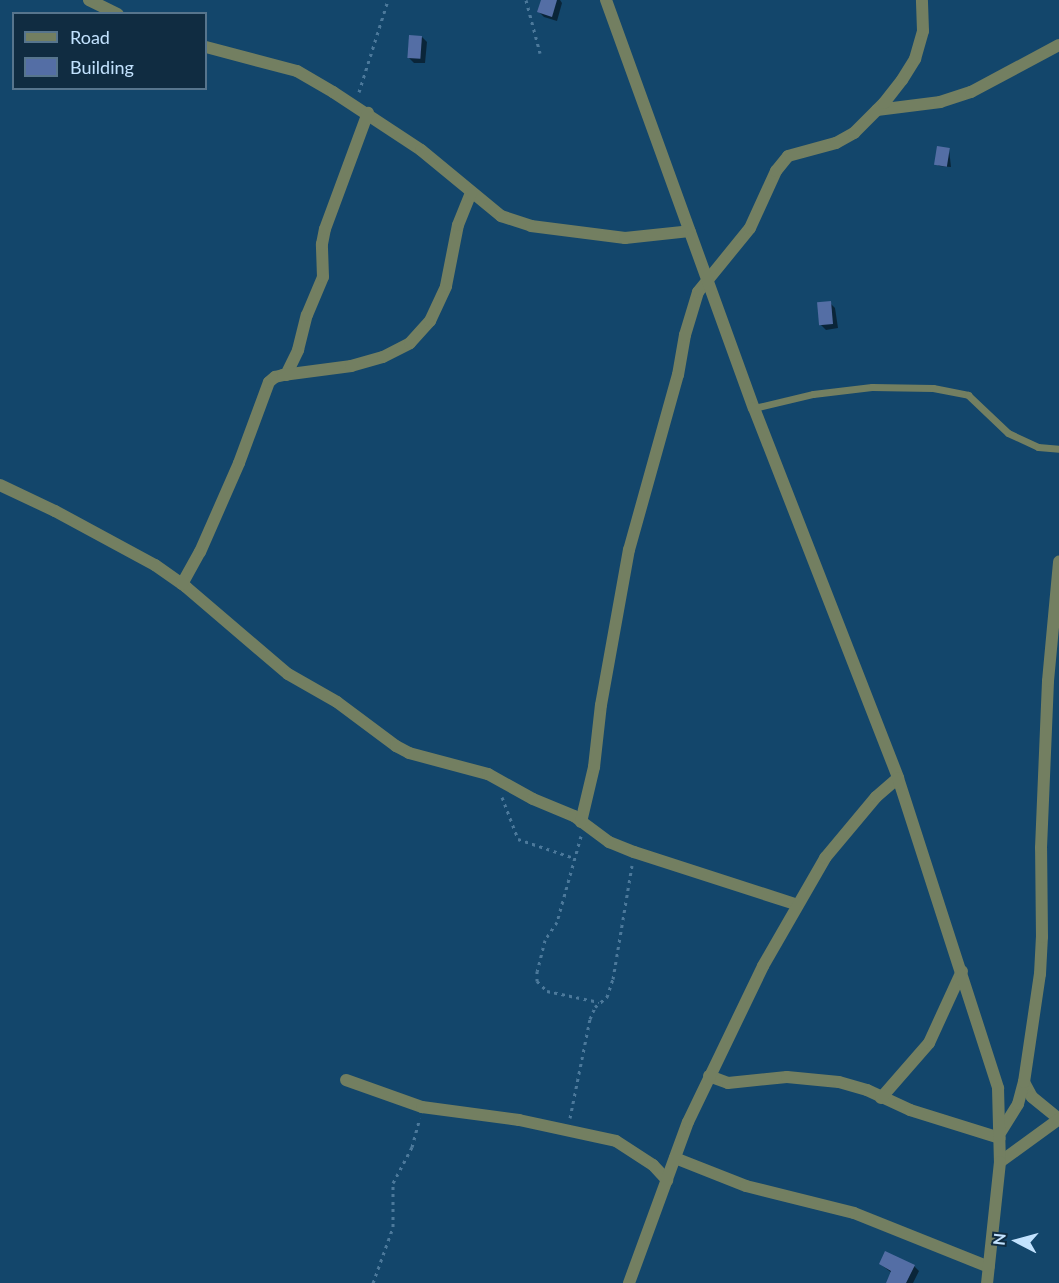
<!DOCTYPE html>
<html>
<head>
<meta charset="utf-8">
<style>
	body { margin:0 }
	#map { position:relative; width:1059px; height:1283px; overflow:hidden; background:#13466b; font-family:Lato,sans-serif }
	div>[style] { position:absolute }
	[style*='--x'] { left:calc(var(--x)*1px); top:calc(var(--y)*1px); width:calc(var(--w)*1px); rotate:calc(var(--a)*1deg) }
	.shadow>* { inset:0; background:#0007 }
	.building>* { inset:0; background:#546ea5; transform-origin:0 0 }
	.path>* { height:3px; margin-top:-1.5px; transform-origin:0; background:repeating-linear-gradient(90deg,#4c799b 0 3px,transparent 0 7.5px) }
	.service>* { height:7px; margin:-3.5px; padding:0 3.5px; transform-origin:3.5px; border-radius:3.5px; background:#737f61 }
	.minor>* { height:12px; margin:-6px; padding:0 6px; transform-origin:6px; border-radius:6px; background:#737f61 }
	.tertiary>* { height:12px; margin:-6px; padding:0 6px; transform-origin:6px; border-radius:6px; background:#737f61 }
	span { translate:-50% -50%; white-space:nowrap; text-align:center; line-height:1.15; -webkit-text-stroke:5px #102c41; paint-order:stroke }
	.legend { position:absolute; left:12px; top:12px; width:195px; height:78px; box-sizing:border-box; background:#102c41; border:2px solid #57758d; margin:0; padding:8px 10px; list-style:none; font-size:18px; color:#c2e2fe }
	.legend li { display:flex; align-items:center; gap:12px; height:30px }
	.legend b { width:30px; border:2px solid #57758d }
	.north { position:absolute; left:987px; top:1211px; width:60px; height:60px; -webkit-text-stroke:4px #102c41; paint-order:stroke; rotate:276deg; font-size:16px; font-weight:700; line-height:24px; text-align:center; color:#c2e2fe }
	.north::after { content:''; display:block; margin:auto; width:21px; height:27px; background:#c2e2fe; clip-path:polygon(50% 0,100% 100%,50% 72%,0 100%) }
</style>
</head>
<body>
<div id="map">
	<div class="shadow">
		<i style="clip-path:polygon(543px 0,560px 0,562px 3px,557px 21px,544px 17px,539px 12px)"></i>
		<i style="clip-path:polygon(422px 37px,427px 42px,425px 63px,414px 63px,409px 58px)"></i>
		<i style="clip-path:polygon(949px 149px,951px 167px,939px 166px,937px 164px)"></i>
		<i style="clip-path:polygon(830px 303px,835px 308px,838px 328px,826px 330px,821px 325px)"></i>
		<i style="clip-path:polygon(880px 1264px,914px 1266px,919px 1271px,913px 1283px,892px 1283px,892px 1273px)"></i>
	</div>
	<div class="building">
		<i style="clip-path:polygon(541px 0,557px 0,552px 17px,537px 12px)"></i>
		<i style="left:409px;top:35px;width:13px;height:23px;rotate:4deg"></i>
		<i style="left:937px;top:146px;width:13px;height:19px;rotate:9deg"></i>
		<i style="left:831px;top:301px;width:23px;height:14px;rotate:85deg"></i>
		<i style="clip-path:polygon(885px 1251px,915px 1265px,906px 1283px,886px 1283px,891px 1271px,879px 1264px)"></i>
	</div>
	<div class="path">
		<i style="--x:526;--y:0;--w:55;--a:75.2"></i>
		<i style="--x:359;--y:92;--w:96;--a:-72.5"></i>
		<i style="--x:502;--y:797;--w:45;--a:69.1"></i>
		<i style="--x:518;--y:839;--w:59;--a:18.7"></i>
		<i style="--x:581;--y:836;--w:89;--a:105.6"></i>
		<i style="--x:557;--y:922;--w:22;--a:124"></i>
		<i style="--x:545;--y:940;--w:32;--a:104"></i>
		<i style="--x:537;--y:971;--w:10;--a:90"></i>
		<i style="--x:537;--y:981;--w:14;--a:45"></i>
		<i style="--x:547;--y:991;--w:53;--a:11.9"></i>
		<i style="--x:570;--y:1118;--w:101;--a:-78.6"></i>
		<i style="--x:590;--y:1019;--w:13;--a:-67"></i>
		<i style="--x:595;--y:1007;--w:16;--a:-40"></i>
		<i style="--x:607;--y:997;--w:19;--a:-72"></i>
		<i style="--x:613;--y:979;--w:115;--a:-80.5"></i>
		<i style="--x:373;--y:1283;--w:59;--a:-70.3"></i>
		<i style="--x:393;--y:1227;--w:44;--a:-90"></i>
		<i style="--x:393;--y:1183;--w:41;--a:-62.2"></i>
		<i style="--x:412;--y:1147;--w:30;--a:-75"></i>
	</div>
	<div class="service">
		<i style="--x:754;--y:408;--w:61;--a:-13.3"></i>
		<i style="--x:813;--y:394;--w:59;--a:-6.8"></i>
		<i style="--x:872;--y:387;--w:61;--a:0.9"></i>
		<i style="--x:933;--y:388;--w:36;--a:11"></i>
		<i style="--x:968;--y:395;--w:55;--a:43.5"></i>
		<i style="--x:1008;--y:433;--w:33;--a:25"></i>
		<i style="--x:1038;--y:447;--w:21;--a:5"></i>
	</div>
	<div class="minor">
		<i style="--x:89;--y:0;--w:32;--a:26"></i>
		<i style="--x:206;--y:47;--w:94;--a:14.8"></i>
		<i style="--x:297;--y:71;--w:42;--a:30.3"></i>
		<i style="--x:333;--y:92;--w:105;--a:33.4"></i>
		<i style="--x:421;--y:150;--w:104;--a:39.5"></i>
		<i style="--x:501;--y:216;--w:32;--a:18"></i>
		<i style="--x:531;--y:226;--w:95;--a:7.3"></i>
		<i style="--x:625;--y:238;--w:65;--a:-6.1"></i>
		<i style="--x:877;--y:110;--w:64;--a:-7.2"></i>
		<i style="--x:940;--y:102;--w:33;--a:-18"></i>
		<i style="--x:971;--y:92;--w:100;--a:-28.1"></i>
		<i style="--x:286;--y:375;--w:28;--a:-64"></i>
		<i style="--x:298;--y:350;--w:36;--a:-76"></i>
		<i style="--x:307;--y:315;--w:41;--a:-67.2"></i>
		<i style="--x:323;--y:277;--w:33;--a:-92"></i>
		<i style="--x:322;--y:244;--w:15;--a:-79"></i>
		<i style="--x:325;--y:229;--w:124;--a:-69.7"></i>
		<i style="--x:0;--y:485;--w:61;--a:25.3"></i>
		<i style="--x:55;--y:511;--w:114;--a:28.4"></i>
		<i style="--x:155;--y:565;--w:38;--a:35"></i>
		<i style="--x:186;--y:587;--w:134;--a:40.5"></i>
		<i style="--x:288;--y:674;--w:56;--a:29.7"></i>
		<i style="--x:337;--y:702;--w:74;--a:36.7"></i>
		<i style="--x:396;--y:746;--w:15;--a:28"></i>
		<i style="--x:409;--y:753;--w:82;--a:14.9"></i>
		<i style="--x:488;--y:774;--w:51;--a:29.1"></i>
		<i style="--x:533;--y:799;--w:44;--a:22.5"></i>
		<i style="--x:574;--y:816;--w:44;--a:36.6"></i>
		<i style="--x:609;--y:842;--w:27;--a:22"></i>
		<i style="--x:634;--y:852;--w:172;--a:17.9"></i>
		<i style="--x:182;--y:584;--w:37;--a:-61"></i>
		<i style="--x:200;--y:552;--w:97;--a:-66.3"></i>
		<i style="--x:239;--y:463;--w:86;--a:-69.7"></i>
		<i style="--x:269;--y:382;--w:8;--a:-40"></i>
		<i style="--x:275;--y:377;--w:8;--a:-14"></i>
		<i style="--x:283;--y:375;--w:69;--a:-7.5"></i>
		<i style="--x:351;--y:366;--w:33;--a:-16"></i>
		<i style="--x:383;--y:357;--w:30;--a:-27"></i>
		<i style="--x:410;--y:343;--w:30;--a:-48"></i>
		<i style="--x:430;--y:321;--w:38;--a:-65"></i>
		<i style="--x:446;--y:286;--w:62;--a:-78.9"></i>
		<i style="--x:458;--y:225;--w:35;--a:-68"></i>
		<i style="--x:581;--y:822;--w:57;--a:-76.7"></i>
		<i style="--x:594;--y:767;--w:62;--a:-83.6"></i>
		<i style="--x:601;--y:705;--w:158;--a:-79.8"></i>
		<i style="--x:629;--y:550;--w:182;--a:-74.4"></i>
		<i style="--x:678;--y:375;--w:41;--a:-80.1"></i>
		<i style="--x:685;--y:335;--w:45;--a:-73.2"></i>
		<i style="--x:698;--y:292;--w:82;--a:-50.9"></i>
		<i style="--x:750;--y:228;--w:63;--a:-65.5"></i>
		<i style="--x:776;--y:171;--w:19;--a:-51"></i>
		<i style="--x:788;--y:156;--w:50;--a:-15.2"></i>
		<i style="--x:836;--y:143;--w:21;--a:-29"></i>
		<i style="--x:854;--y:133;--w:42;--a:-45"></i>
		<i style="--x:884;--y:103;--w:29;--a:-52"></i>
		<i style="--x:902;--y:80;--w:25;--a:-58"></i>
		<i style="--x:915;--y:59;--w:29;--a:-74"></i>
		<i style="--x:923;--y:31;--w:31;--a:-92"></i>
		<i style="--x:709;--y:1076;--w:20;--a:20"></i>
		<i style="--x:728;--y:1083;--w:59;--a:-5.8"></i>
		<i style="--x:787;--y:1077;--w:52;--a:5.5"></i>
		<i style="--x:839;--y:1082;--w:29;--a:16"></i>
		<i style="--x:867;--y:1090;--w:47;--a:24.9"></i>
		<i style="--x:910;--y:1110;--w:94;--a:17.3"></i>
		<i style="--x:346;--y:1080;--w:81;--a:19.6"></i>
		<i style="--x:422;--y:1107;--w:98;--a:7.6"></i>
		<i style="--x:519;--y:1120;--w:99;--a:12.2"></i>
		<i style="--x:616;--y:1141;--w:44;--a:33"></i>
		<i style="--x:653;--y:1165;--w:21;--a:47"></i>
		<i style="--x:1024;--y:1082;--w:17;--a:62"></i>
		<i style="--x:1032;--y:1097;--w:35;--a:39"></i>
		<i style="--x:881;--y:1098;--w:73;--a:-48.9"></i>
		<i style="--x:929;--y:1043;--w:79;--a:-65.4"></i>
		<i style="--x:1000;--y:1133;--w:34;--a:-58"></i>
		<i style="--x:1018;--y:1104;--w:23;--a:-75"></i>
		<i style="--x:1024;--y:1082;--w:109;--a:-81.6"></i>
		<i style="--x:1040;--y:974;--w:37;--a:-87"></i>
		<i style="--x:1042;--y:937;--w:89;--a:-90.6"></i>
		<i style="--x:1041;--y:848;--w:167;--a:-87.6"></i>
		<i style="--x:1048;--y:681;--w:120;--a:-84.7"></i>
		<i style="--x:675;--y:1158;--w:76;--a:21.5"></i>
		<i style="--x:746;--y:1186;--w:111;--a:14"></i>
		<i style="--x:854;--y:1213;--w:145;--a:21.8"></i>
		<i style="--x:1000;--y:1162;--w:73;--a:-36.1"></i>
		<i style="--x:629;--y:1283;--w:171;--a:-69.9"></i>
		<i style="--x:688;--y:1122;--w:173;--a:-64.3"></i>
		<i style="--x:763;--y:966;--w:125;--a:-60.1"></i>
		<i style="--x:825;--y:858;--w:80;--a:-50.1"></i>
		<i style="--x:876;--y:797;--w:29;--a:-41"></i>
	</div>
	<div class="tertiary">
		<i style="--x:606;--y:0;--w:434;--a:70.1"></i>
		<i style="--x:754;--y:408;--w:397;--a:68.7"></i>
		<i style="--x:898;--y:778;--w:326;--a:72.1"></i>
		<i style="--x:998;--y:1088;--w:74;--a:88.5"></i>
		<i style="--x:1000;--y:1162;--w:122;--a:96.1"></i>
	</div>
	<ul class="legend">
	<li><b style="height:8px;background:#737f61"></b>Road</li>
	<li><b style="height:16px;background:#546ea5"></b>Building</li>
	</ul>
	<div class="north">N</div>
</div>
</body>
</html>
